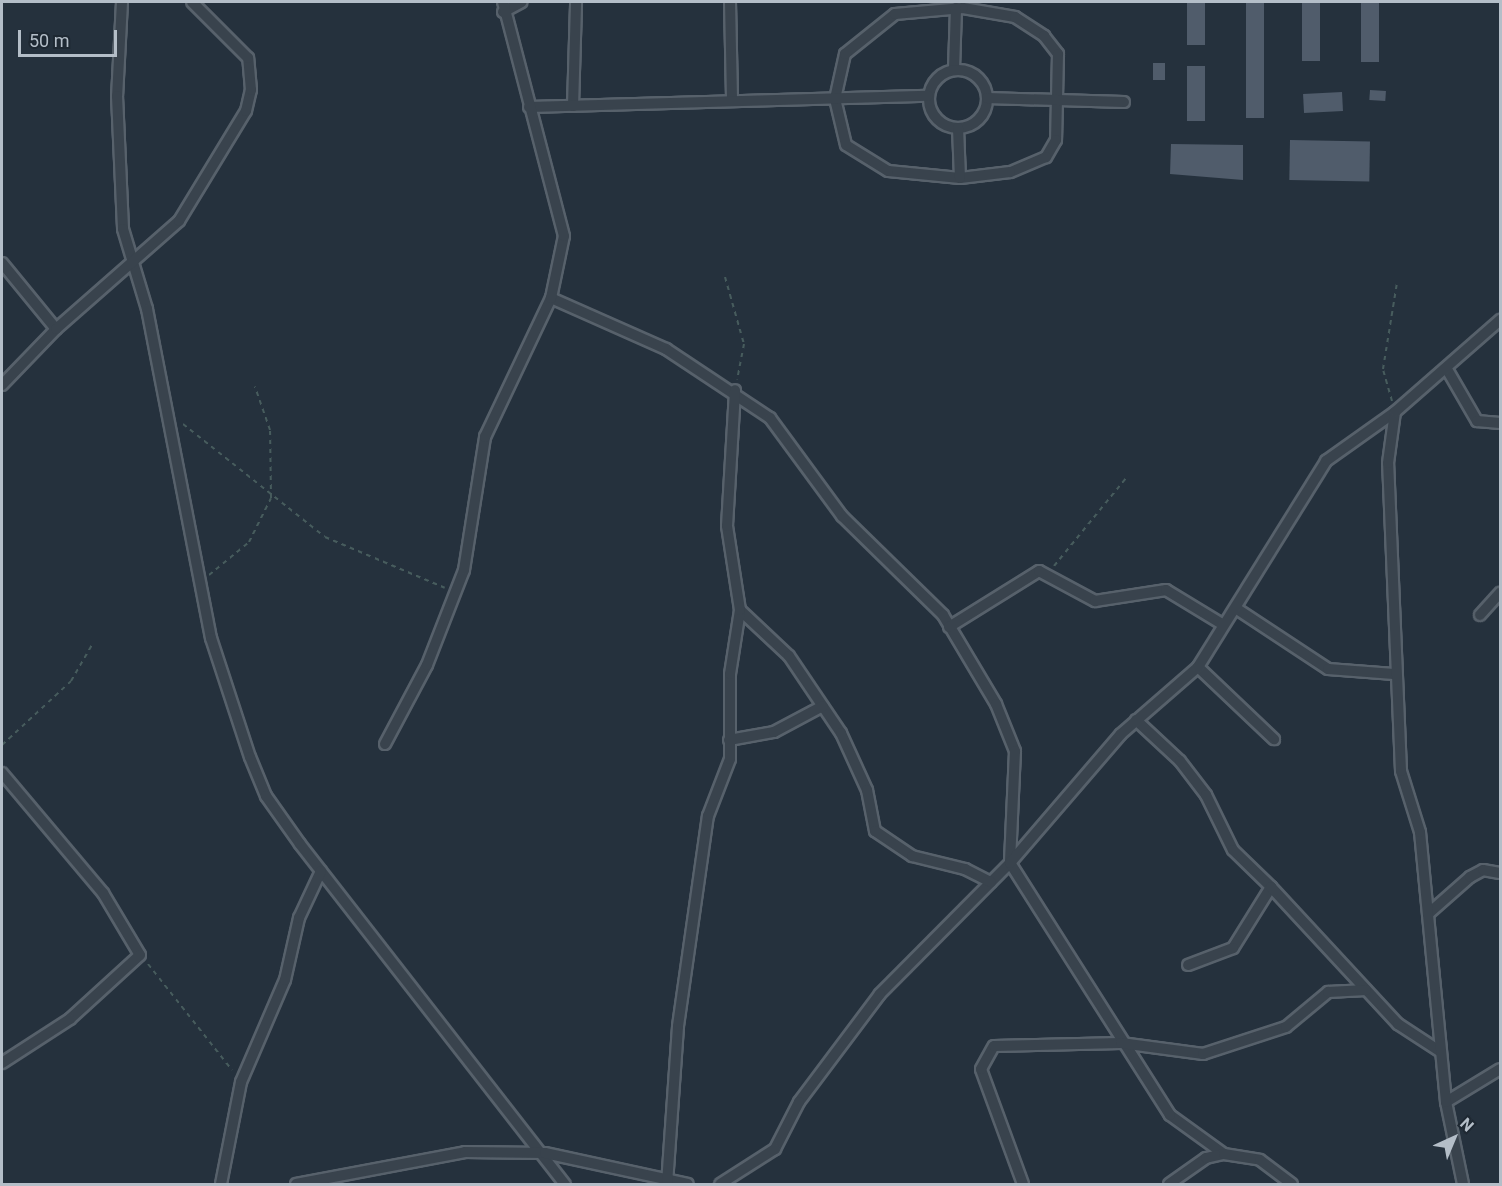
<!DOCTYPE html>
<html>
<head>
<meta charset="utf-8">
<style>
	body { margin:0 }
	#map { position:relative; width:1502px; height:1186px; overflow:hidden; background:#25313d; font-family:Roboto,sans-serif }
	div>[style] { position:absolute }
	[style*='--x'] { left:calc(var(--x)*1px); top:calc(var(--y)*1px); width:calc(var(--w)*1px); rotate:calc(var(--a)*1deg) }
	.building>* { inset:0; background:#505c6b; transform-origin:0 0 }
	.path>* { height:2px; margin-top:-1px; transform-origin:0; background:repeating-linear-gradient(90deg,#475c5d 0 4.5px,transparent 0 9px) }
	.roads { filter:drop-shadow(2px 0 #57616b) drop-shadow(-2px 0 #57616b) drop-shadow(0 2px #57616b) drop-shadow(0 -2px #57616b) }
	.minor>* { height:10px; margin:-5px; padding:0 5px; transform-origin:5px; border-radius:5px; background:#39434d }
	.minor>.ring { margin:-5px; padding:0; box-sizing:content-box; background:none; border:10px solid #39434d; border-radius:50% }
	span { translate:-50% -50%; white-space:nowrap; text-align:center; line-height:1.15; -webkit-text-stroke:4.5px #1e2832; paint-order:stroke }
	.frame { position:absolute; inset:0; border:3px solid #b4bec8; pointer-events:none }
	.north { position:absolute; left:1424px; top:1108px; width:60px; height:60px; -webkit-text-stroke:4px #1e2832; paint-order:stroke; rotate:44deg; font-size:16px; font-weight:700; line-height:24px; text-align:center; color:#b4bec8 }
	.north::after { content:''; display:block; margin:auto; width:21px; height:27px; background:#b4bec8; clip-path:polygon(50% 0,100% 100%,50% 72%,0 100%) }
	.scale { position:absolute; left:18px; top:30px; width:99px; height:27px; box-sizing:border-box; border:3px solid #b4bec8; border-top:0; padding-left:8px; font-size:18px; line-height:21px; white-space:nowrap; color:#b4bec8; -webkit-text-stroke:4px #1e2832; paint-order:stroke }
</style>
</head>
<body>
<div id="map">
	<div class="building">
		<i style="left:1187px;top:2px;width:18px;height:43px"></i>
		<i style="left:1246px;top:2px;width:18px;height:116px"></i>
		<i style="left:1302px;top:2px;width:18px;height:59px"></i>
		<i style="left:1361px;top:2px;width:18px;height:60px"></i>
		<i style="left:1153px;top:63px;width:12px;height:17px"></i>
		<i style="left:1187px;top:66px;width:18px;height:55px"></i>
		<i style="left:1370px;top:90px;width:16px;height:10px;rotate:4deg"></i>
		<i style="left:1342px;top:92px;width:19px;height:39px;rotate:87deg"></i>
		<i style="left:1290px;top:140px;width:80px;height:40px;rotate:1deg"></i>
		<i style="clip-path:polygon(1171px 144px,1243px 145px,1243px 180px,1170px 174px)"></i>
	</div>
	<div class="path">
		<i style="--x:725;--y:277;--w:70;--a:74.2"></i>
		<i style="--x:744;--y:344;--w:36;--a:101"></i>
		<i style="--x:1392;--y:401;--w:33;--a:-106"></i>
		<i style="--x:1383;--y:369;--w:87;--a:-80.8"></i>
		<i style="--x:183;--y:424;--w:181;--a:38.5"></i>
		<i style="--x:325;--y:537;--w:130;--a:23"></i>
		<i style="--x:1054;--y:566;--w:114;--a:-50.7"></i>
		<i style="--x:209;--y:575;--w:52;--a:-39.5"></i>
		<i style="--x:249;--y:542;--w:49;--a:-63.4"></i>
		<i style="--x:271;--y:498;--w:68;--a:-90.8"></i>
		<i style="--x:270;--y:430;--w:46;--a:-109.2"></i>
		<i style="--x:2;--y:745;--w:94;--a:-42.8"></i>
		<i style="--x:71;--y:681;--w:44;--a:-59.9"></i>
		<i style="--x:148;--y:964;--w:135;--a:51.6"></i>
	</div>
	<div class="roads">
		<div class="minor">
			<i style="--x:122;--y:2;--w:94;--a:93"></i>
			<i style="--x:117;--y:96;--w:133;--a:87.4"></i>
			<i style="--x:123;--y:229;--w:84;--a:73.3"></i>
			<i style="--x:147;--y:309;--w:335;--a:79"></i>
			<i style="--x:211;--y:638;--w:125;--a:71.9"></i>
			<i style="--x:250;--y:757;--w:42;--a:67.7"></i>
			<i style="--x:266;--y:796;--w:59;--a:54.7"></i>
			<i style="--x:300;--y:844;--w:431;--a:52.1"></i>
			<i style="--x:730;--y:2;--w:99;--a:88.8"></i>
			<i style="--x:963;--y:8;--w:53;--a:9.8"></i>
			<i style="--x:1015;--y:17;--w:35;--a:33"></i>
			<i style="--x:1044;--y:36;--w:23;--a:52"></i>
			<i style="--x:1058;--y:54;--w:86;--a:91.3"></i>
			<i style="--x:1056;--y:140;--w:20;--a:120"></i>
			<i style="--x:1046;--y:157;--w:39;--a:157"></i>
			<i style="--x:1010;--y:172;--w:50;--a:173.2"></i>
			<i style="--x:960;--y:178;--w:72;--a:-174.4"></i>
			<i style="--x:888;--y:171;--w:49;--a:-148.2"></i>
			<i style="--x:846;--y:145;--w:47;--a:-103.4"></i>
			<i style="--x:835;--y:99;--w:46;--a:-77.5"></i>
			<i style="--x:845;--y:54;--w:64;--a:-38.7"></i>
			<i style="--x:895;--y:14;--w:68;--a:-5"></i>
			<i style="--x:503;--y:12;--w:21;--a:-28"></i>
			<i style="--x:954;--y:69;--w:61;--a:-88.1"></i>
			<i class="ring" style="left:929px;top:70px;width:48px;height:48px"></i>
			<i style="--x:987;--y:98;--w:137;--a:1.7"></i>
			<i style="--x:573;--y:106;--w:104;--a:-88.3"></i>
			<i style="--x:529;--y:107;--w:399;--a:-1.6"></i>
			<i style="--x:958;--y:128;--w:50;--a:87.7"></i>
			<i style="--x:2;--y:263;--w:85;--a:50.7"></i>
			<i style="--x:551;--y:298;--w:126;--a:23.9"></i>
			<i style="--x:666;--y:349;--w:125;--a:33.6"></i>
			<i style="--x:770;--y:418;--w:122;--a:53.7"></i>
			<i style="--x:842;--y:516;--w:141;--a:44.4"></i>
			<i style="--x:943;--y:615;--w:104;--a:59.2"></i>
			<i style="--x:996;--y:704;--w:51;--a:68"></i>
			<i style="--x:1015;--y:751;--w:112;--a:92.6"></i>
			<i style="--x:1010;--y:863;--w:185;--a:134.8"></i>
			<i style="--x:880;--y:994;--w:135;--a:126.9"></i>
			<i style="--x:799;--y:1102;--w:53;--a:117.1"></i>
			<i style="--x:775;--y:1149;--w:65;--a:147.5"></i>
			<i style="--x:1448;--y:371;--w:58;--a:59.9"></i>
			<i style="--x:1477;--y:421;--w:23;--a:5"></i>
			<i style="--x:2;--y:385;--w:78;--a:-46"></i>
			<i style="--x:56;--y:329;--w:164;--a:-41.3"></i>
			<i style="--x:179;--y:221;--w:129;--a:-58.7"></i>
			<i style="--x:246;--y:111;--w:22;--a:-77"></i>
			<i style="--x:251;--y:90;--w:32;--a:-95"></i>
			<i style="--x:248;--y:58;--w:79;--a:-135"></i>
			<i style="--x:1237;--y:609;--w:109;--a:33.4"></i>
			<i style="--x:1328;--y:669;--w:66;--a:4.3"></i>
			<i style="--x:740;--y:610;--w:67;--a:43.2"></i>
			<i style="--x:789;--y:656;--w:93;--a:56"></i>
			<i style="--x:841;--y:733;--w:63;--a:65.5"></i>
			<i style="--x:867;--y:790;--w:42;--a:79"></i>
			<i style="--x:875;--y:831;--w:45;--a:34"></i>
			<i style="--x:912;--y:856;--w:55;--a:13.8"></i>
			<i style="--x:965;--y:869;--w:29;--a:27"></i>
			<i style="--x:1480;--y:615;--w:30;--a:-48"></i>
			<i style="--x:949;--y:627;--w:106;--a:-31.9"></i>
			<i style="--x:1039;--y:571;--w:64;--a:28.2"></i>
			<i style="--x:1095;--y:601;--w:72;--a:-8.8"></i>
			<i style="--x:1166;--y:590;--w:66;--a:31.3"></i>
			<i style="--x:1198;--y:667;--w:105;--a:43.5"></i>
			<i style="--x:1136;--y:720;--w:60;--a:43"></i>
			<i style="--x:1180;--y:761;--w:43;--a:52.6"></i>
			<i style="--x:1206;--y:795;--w:61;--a:63.9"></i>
			<i style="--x:1233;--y:850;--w:53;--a:44.2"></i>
			<i style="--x:1271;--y:887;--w:72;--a:121.9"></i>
			<i style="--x:1233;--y:948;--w:48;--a:159.3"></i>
			<i style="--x:729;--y:740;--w:46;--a:-10.1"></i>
			<i style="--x:774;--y:732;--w:55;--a:-28"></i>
			<i style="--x:385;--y:744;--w:89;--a:-62"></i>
			<i style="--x:427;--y:665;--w:102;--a:-68.7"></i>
			<i style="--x:464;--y:570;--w:135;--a:-81"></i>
			<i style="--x:485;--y:437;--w:154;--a:-64.6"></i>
			<i style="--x:551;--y:298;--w:63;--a:-78.2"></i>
			<i style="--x:564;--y:236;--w:242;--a:-104.6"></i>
			<i style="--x:2;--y:773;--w:157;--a:49.9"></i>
			<i style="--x:103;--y:893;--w:72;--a:59.2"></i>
			<i style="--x:140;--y:955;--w:95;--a:137.6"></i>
			<i style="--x:70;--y:1019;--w:81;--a:147.1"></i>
			<i style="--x:1271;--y:887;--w:187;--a:47.2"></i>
			<i style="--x:1398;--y:1024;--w:51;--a:33.1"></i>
			<i style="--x:1428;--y:914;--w:56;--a:-41.4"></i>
			<i style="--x:1470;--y:877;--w:15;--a:-28"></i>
			<i style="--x:1483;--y:870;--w:17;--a:10"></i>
			<i style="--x:1446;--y:1102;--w:63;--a:-31.4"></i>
			<i style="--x:1224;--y:1154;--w:67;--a:-144.2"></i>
			<i style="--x:1170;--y:1115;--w:299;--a:-122.4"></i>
			<i style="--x:1010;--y:863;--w:170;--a:-49.3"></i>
			<i style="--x:1121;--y:734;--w:102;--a:-41"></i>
			<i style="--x:1198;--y:667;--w:243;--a:-58.1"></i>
			<i style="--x:1326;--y:461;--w:85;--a:-35.4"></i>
			<i style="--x:221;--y:1184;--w:104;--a:-78.9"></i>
			<i style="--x:241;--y:1082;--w:111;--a:-66.7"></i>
			<i style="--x:285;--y:980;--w:64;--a:-77.3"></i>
			<i style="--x:299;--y:918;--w:52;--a:-64.9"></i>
			<i style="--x:296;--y:1184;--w:172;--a:-10.7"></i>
			<i style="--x:465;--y:1152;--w:80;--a:0.7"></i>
			<i style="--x:545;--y:1153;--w:146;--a:12.2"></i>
			<i style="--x:667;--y:1184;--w:158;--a:-86"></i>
			<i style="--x:678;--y:1026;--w:212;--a:-81.9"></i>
			<i style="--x:708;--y:816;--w:61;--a:-68.9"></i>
			<i style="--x:730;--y:759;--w:85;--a:-90"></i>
			<i style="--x:730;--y:674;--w:65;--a:-81.1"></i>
			<i style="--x:740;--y:610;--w:85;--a:-98.8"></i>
			<i style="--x:727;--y:526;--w:136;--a:-86.6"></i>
			<i style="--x:1023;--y:1184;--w:122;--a:-110.1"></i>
			<i style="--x:981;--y:1069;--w:26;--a:-61"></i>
			<i style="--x:994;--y:1046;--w:127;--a:-1.4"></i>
			<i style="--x:1121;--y:1043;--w:83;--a:7.6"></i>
			<i style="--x:1203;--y:1054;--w:87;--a:-18"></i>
			<i style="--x:1286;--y:1027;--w:55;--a:-39.8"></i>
			<i style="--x:1328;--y:992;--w:38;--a:-3"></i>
			<i style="--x:1169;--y:1184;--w:45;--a:-35.1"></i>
			<i style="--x:1206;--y:1158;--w:18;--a:-13"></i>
			<i style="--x:1224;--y:1154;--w:36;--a:9"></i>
			<i style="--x:1260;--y:1160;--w:40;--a:37"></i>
			<i style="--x:1463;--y:1184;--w:84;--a:-101.7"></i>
			<i style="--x:1446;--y:1102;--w:271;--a:-95.5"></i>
			<i style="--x:1420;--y:832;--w:64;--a:-107.3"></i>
			<i style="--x:1401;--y:771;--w:308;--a:-92.4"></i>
			<i style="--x:1388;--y:463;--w:51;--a:-82.2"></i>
			<i style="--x:1395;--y:412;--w:140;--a:-41.2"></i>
		</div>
	</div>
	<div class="frame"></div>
	<div class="north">N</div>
	<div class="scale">50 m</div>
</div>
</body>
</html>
